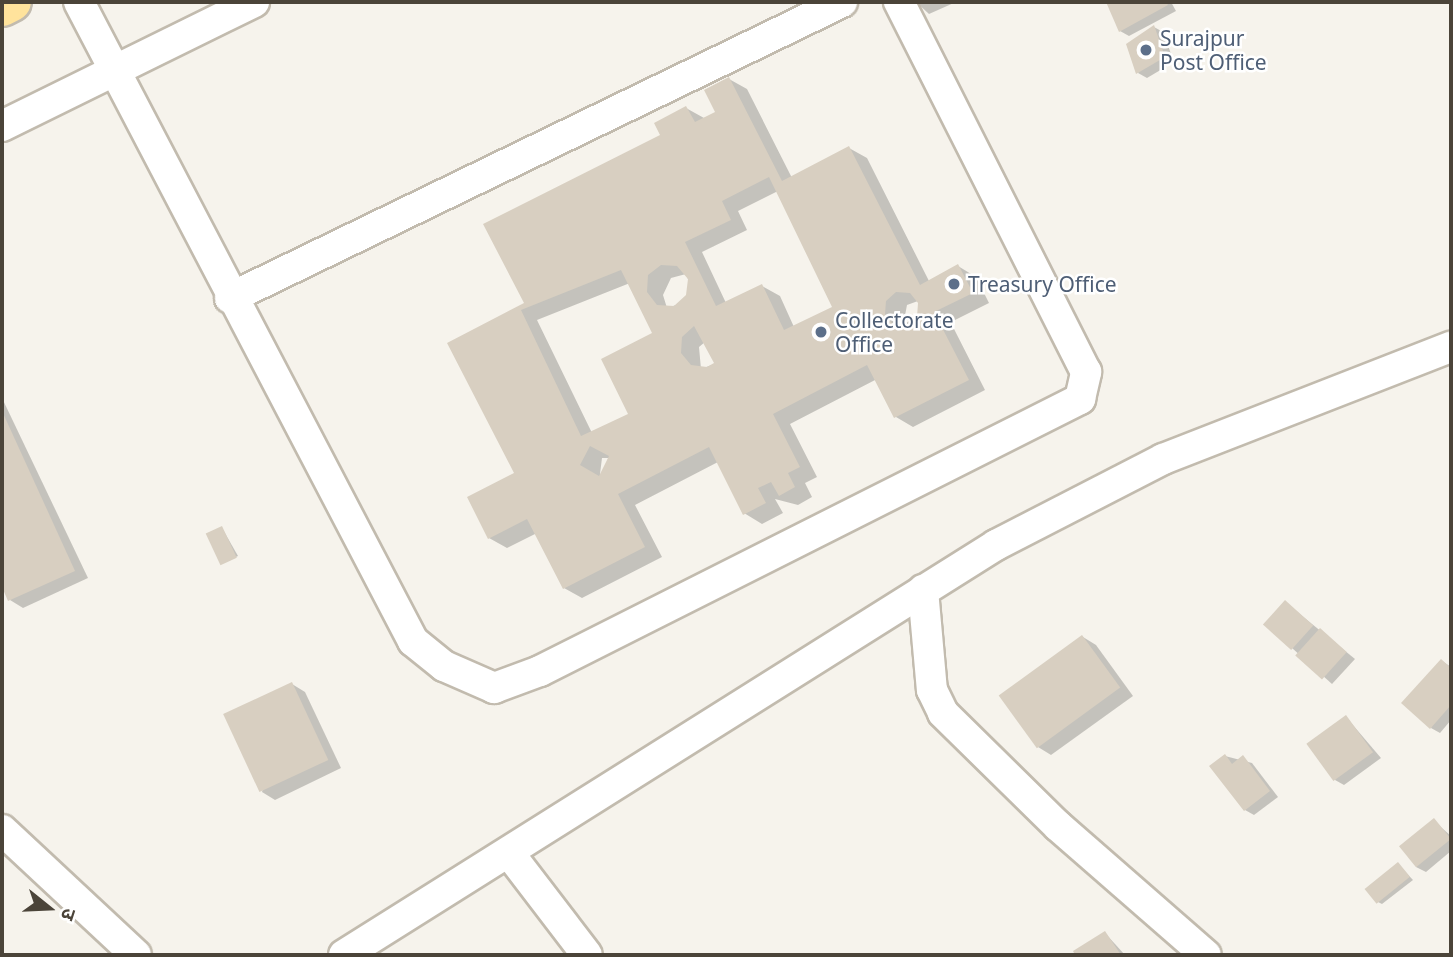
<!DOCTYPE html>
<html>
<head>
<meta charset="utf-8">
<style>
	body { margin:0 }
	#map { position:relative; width:1453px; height:957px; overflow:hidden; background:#f6f3ec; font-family:"Noto Sans","Noto Sans Devanagari",sans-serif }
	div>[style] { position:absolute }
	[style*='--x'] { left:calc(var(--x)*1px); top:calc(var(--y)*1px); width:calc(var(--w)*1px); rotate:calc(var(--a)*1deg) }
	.shadow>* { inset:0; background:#0003 }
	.building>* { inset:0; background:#d8cfc1; transform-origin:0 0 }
	.roads { filter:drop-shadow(2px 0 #c2bbae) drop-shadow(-2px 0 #c2bbae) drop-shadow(0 2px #c2bbae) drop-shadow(0 -2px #c2bbae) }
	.minor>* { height:30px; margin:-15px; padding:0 15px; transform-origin:15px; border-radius:15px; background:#fff }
	.major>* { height:38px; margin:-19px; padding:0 19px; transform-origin:19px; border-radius:19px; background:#ffe39c }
	.dots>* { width:19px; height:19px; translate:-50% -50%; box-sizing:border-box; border:4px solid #fff; border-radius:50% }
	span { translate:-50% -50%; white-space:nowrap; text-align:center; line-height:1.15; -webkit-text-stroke:5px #fff; paint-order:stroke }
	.service-label { font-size:21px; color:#4e5e75 }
	.left { translate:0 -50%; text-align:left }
	.frame { position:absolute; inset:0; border:4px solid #4b4439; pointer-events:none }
	.north { position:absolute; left:14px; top:873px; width:70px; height:70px; -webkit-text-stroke:5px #fff; paint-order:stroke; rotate:108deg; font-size:19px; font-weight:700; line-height:28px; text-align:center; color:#4b4439 }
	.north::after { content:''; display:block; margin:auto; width:24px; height:32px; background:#4b4439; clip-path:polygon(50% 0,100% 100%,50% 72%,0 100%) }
</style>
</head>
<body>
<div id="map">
	<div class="shadow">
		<i style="clip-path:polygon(916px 2px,956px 2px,929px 14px)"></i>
		<i style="clip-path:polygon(1108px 2px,1171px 2px,1176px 11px,1129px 36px,1120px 31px)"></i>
		<i style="clip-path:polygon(1154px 27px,1163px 32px,1174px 62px,1147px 78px,1138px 73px)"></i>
		<i style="clip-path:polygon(evenodd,729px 79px,747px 89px,792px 178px,849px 148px,867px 158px,929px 281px,958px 266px,976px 277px,989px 303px,953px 321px,934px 314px,952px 325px,985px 390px,913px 427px,896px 417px,877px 379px,790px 424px,817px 477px,805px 483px,812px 497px,798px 505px,775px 499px,783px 513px,762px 524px,744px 513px,718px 462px,635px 505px,662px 557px,582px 598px,564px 588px,537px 533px,507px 548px,489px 538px,516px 474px,449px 343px,526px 304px,686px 108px,704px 118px,717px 113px,729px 79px,778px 191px,834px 307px,794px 327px,780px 296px,762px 286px,726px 303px,702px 252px,747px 230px,738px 211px,778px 191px,729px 79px,686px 274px,691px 287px,682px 303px,667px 308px,663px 295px,671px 278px,686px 274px,729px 79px,630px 283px,654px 334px,630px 415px,592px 433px,537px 320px,630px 283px,729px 79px,918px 301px,921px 311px,903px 326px,907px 305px,918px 301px,729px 79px,705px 342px,717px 363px,701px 369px,699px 347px,705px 342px,729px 79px,602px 458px,608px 458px,606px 474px,600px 474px,602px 458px)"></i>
		<i style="clip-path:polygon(2px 398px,88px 578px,23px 608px,10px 600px,2px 583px)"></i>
		<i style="clip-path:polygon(222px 528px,238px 556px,222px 563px)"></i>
		<i style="clip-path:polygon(1285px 602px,1355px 659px,1332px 684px,1292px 648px)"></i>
		<i style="clip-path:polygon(1083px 637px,1096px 645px,1133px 696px,1051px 755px,1038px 747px)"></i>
		<i style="clip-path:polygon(1442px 661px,1451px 667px,1451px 720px,1440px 733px,1431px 728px)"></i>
		<i style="clip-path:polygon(292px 684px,305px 692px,341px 768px,275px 800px,262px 792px)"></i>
		<i style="clip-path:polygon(1346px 717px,1381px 758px,1344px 785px,1335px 780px)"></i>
		<i style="clip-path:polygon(1225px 756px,1252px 763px,1278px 797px,1254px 815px,1245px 810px)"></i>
		<i style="clip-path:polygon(1434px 821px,1451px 836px,1451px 851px,1426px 872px,1416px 867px)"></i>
		<i style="clip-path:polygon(1398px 864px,1413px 880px,1382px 904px,1378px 902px)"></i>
		<i style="clip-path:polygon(1105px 933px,1125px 955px,1077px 955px,1075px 952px)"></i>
	</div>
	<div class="building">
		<i style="clip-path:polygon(1106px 2px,1166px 2px,1168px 5px,1119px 32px)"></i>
		<i style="clip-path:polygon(1154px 25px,1165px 57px,1136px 74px,1126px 44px)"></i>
		<i style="clip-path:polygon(evenodd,729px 77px,782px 181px,849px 146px,920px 285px,958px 264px,973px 293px,934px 312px,969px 380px,894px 418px,867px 365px,773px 414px,800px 467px,788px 473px,795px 487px,779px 496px,771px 482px,758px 488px,766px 503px,743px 515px,709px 447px,618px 494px,645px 547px,563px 589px,527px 519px,488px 539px,467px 497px,514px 473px,447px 343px,524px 303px,483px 224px,660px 135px,654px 123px,686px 106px,695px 122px,715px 112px,704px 90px,729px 77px,769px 177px,832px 307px,784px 330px,762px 284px,716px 306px,685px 242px,731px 220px,722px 201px,769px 177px,729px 77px,661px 265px,677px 266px,688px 279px,686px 295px,674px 306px,657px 305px,647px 292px,648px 275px,661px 265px,729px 77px,621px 270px,652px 333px,601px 359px,628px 414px,581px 436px,521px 310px,621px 270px,729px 77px,896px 292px,910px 293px,918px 303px,917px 317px,907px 326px,893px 325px,885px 314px,886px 301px,896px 292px,729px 77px,694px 326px,714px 363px,707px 367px,691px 365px,681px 353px,682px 337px,694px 326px,729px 77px,590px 446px,609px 456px,599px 476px,580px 465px,590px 446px)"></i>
		<i style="clip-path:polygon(2px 411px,75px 571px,8px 601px,2px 587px)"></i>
		<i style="left:222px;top:526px;width:35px;height:18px;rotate:65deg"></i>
		<i style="left:1285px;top:600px;width:38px;height:33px;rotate:42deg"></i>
		<i style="left:1320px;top:628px;width:36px;height:37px;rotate:42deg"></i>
		<i style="left:1082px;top:635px;width:65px;height:103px;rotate:54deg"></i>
		<i style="clip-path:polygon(1441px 659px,1451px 668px,1451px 705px,1430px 729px,1401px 703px)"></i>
		<i style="left:292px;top:682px;width:86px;height:76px;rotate:65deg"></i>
		<i style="left:1346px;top:715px;width:46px;height:49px;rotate:54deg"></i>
		<i style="clip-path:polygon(1225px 754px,1232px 764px,1243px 755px,1270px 791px,1244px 811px,1209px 766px)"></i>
		<i style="left:1434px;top:818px;width:27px;height:45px;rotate:51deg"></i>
		<i style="left:1398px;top:862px;width:19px;height:43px;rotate:51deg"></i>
		<i style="clip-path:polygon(1105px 931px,1121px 955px,1075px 955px,1073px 951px)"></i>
	</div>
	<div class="roads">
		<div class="minor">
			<i style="--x:79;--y:2;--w:721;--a:62.4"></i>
			<i style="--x:413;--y:641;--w:40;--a:39"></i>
			<i style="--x:444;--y:666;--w:55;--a:23.7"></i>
			<i style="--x:494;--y:688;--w:49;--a:-20.3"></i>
			<i style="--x:540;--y:671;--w:605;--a:-26.73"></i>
			<i style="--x:1080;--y:399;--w:28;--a:-77"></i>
			<i style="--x:1086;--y:372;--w:415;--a:-116.8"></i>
			<i style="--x:2;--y:126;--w:281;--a:-26.2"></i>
			<i style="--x:230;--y:298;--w:680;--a:-25.81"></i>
			<i style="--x:923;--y:590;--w:100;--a:84.9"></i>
			<i style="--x:932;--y:690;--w:25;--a:64"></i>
			<i style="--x:943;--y:713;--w:161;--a:44.5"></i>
			<i style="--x:1058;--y:826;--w:196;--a:41.1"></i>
			<i style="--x:2;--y:830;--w:183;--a:43"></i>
			<i style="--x:509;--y:853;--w:128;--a:52.6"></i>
			<i style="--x:344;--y:955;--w:770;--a:-32.16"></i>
			<i style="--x:996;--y:545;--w:188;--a:-27.2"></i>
			<i style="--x:1163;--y:459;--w:309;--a:-21.3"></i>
		</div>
		<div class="major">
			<i style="--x:2;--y:7;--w:11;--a:-27"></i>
		</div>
	</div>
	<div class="dots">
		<i style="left:1146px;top:50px;background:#5c6f8a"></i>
		<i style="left:954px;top:284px;background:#5c6f8a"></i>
		<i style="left:821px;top:332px;background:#5c6f8a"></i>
	</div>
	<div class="service-label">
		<span class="left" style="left:1160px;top:50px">Surajpur<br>Post Office</span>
		<span class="left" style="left:968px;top:284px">Treasury Office</span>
		<span class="left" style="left:835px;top:332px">Collectorate<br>Office</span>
	</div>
	<div class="frame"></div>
	<div class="north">उ</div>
</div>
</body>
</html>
